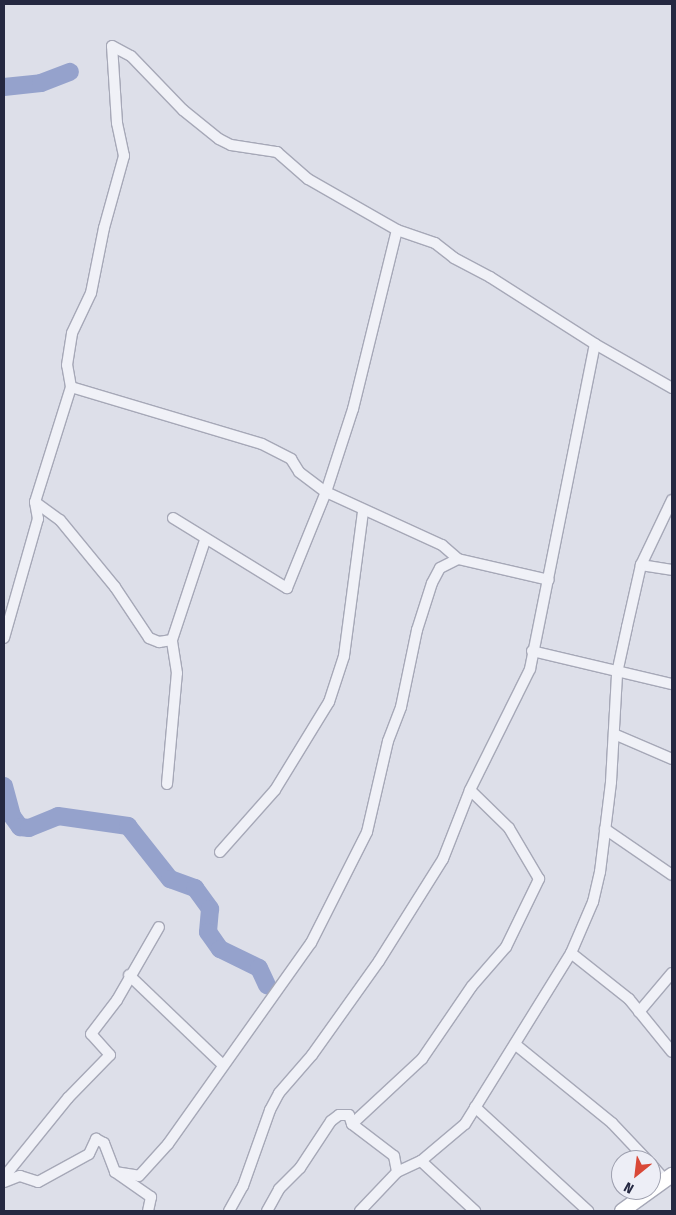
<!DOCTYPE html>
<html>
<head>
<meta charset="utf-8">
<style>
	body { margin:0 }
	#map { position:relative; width:676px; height:1215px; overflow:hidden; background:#dddfe9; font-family:"Fira Sans Condensed",sans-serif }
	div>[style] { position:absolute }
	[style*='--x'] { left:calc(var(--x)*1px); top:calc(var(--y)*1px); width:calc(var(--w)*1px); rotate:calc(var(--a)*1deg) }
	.river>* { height:18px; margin:-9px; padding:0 9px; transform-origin:9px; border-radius:9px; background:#95a2cc }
	.roads { filter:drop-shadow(1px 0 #a6a8b7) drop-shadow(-1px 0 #a6a8b7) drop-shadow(0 1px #a6a8b7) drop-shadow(0 -1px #a6a8b7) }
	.minor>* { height:10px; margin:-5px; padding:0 5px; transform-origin:5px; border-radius:5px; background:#f0f1f7 }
	.secondary>* { height:14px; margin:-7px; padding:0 7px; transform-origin:7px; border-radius:7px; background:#fff }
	span { translate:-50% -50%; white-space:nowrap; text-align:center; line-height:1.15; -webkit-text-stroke:4px #edeef6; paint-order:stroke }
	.frame { position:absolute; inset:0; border:5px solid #252841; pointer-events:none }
	.north { position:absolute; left:611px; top:1150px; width:50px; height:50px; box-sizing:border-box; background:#edeef6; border:1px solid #9d9fae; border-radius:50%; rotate:209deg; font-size:14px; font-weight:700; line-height:20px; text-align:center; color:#252841 }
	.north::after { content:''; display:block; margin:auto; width:18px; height:22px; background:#d94837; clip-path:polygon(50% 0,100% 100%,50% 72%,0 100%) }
</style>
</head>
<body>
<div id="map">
	<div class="river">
		<i style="--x:4;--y:87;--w:37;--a:-6"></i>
		<i style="--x:41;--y:83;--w:31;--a:-21"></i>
		<i style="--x:4;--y:786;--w:31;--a:75"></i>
		<i style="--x:12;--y:816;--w:14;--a:54"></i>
		<i style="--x:20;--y:827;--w:9;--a:6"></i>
		<i style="--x:29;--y:828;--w:31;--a:-22"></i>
		<i style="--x:58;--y:816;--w:71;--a:8.1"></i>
		<i style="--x:128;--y:826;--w:68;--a:51.6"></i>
		<i style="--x:170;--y:879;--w:27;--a:20"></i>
		<i style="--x:195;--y:888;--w:26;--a:54"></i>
		<i style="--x:210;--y:909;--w:23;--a:95"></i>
		<i style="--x:208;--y:932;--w:21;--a:55"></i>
		<i style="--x:220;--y:949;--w:43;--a:26"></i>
		<i style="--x:259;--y:968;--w:19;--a:65"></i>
	</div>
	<div class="roads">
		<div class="minor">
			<i style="--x:71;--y:387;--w:199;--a:16.6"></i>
			<i style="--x:262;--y:444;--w:33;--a:27"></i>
			<i style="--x:291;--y:459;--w:15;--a:58"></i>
			<i style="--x:299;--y:472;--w:34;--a:37"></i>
			<i style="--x:326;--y:492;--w:128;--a:24.6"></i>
			<i style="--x:442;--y:545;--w:21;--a:41"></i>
			<i style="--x:458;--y:559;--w:93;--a:13"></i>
			<i style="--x:35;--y:502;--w:31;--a:36"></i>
			<i style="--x:60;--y:520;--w:87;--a:50.6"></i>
			<i style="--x:115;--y:587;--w:61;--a:56.3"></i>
			<i style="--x:149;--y:638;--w:11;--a:22"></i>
			<i style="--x:159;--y:642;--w:13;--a:-9"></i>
			<i style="--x:173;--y:518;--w:134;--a:31.6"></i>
			<i style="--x:287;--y:588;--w:104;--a:-67.9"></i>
			<i style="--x:326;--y:492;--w:87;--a:-72"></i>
			<i style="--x:353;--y:409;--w:184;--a:-76.2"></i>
			<i style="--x:641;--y:565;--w:31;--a:9"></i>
			<i style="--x:4;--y:638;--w:124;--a:-74.1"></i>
			<i style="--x:38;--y:519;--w:17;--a:-100"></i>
			<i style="--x:35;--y:502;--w:121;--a:-72.6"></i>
			<i style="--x:71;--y:387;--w:22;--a:-100"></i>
			<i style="--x:67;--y:365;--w:32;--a:-81"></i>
			<i style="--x:72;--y:333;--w:44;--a:-64.6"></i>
			<i style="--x:91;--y:293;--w:66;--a:-78.7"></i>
			<i style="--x:104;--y:228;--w:75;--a:-74.5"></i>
			<i style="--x:124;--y:156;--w:34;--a:-102"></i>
			<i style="--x:117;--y:123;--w:77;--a:-93.7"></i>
			<i style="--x:112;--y:46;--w:21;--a:28"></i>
			<i style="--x:131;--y:56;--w:75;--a:46.1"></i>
			<i style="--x:183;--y:110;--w:46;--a:38.9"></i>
			<i style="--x:219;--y:139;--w:13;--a:27"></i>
			<i style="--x:231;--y:145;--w:47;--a:8.7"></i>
			<i style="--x:277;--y:152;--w:41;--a:41.1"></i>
			<i style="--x:308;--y:179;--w:103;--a:29.8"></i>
			<i style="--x:397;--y:230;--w:40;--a:18.9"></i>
			<i style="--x:435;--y:243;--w:24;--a:38"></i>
			<i style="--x:454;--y:258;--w:41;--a:27.8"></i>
			<i style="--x:490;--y:277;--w:125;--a:32.5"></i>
			<i style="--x:595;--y:344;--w:89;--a:29.7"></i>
			<i style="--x:532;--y:651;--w:144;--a:13.3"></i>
			<i style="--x:614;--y:734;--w:63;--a:23.3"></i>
			<i style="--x:167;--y:784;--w:111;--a:-84.9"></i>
			<i style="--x:177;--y:673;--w:33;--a:-99"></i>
			<i style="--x:172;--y:640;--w:105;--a:-71.7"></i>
			<i style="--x:605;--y:829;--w:81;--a:34.5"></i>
			<i style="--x:220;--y:852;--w:83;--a:-48.4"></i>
			<i style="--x:275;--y:790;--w:103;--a:-58.5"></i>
			<i style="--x:329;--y:702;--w:48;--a:-71.9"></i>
			<i style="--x:344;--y:656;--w:146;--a:-82.5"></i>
			<i style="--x:571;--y:953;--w:74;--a:38.4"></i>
			<i style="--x:629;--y:999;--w:68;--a:50.9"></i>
			<i style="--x:129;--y:975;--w:130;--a:43.8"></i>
			<i style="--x:639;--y:1012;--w:51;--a:-49.8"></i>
			<i style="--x:516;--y:1045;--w:124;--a:39.1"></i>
			<i style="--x:612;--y:1123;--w:51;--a:46.6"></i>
			<i style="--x:475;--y:1107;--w:154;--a:42.6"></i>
			<i style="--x:352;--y:1124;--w:96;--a:-42.9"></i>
			<i style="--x:422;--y:1059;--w:88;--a:-55.6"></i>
			<i style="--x:472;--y:986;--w:52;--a:-48.9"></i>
			<i style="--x:506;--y:947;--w:76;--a:-64.1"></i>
			<i style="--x:539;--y:879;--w:59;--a:-120.5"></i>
			<i style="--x:509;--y:828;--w:54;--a:-135.7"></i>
			<i style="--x:421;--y:1161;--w:74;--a:42.8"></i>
			<i style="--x:651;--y:1164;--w:21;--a:49"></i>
			<i style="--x:115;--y:1172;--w:24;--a:9"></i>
			<i style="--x:139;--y:1176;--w:43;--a:-47.8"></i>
			<i style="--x:168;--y:1144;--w:247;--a:-54.6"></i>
			<i style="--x:311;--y:943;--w:124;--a:-63.2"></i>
			<i style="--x:367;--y:832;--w:93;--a:-77"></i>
			<i style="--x:388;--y:741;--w:36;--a:-69"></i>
			<i style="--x:401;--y:707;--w:79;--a:-78.3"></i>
			<i style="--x:417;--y:630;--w:49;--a:-72.3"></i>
			<i style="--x:432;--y:583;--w:17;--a:-62"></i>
			<i style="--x:440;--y:568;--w:20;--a:-27"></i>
			<i style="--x:4;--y:1177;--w:102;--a:-51"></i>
			<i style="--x:68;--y:1098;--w:60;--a:-45.7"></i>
			<i style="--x:110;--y:1055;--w:28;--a:-132"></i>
			<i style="--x:91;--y:1034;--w:43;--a:-52.6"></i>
			<i style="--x:117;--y:1000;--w:84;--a:-60.1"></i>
			<i style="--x:4;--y:1182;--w:17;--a:-21"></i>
			<i style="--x:20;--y:1176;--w:19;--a:18"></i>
			<i style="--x:38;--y:1182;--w:58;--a:-28.8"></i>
			<i style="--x:89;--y:1154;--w:17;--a:-65"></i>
			<i style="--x:96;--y:1139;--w:9;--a:27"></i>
			<i style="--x:104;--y:1143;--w:31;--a:69"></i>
			<i style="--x:115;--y:1172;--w:44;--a:34.8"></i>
			<i style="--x:151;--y:1197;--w:14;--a:102"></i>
			<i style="--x:229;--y:1211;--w:29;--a:-61"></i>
			<i style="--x:243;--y:1186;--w:81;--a:-70.4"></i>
			<i style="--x:270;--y:1110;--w:19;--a:-62"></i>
			<i style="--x:279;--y:1093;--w:50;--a:-49"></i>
			<i style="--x:312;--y:1055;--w:115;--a:-54.5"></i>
			<i style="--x:379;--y:961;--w:120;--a:-57.9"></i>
			<i style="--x:443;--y:859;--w:74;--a:-68.6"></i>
			<i style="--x:470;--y:790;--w:135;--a:-63.6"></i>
			<i style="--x:530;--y:669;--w:331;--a:-78.7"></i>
			<i style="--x:267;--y:1211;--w:25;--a:-61"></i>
			<i style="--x:279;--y:1189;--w:30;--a:-45"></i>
			<i style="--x:300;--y:1168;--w:56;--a:-56.6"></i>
			<i style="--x:331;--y:1121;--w:10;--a:-37"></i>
			<i style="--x:339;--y:1115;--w:10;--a:0"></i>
			<i style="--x:349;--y:1115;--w:9;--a:72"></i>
			<i style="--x:352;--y:1124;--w:53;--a:37.3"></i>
			<i style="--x:394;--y:1156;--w:16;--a:79"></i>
			<i style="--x:360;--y:1211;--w:54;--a:-46.5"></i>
			<i style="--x:397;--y:1172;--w:26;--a:-25"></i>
			<i style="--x:421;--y:1161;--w:57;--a:-40.1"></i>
			<i style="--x:465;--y:1124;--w:201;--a:-58.2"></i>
			<i style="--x:571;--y:953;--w:56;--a:-66.7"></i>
			<i style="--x:593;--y:902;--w:31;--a:-77"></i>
			<i style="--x:600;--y:872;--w:91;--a:-83"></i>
			<i style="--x:611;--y:782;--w:109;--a:-86.8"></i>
			<i style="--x:617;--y:673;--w:47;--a:-77.7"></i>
			<i style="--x:627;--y:627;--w:64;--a:-77.3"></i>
			<i style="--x:641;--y:565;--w:72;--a:-64.5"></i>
		</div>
		<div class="secondary">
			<i style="--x:622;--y:1211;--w:62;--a:-35.8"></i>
		</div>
	</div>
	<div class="frame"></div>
	<div class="north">N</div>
</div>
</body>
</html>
